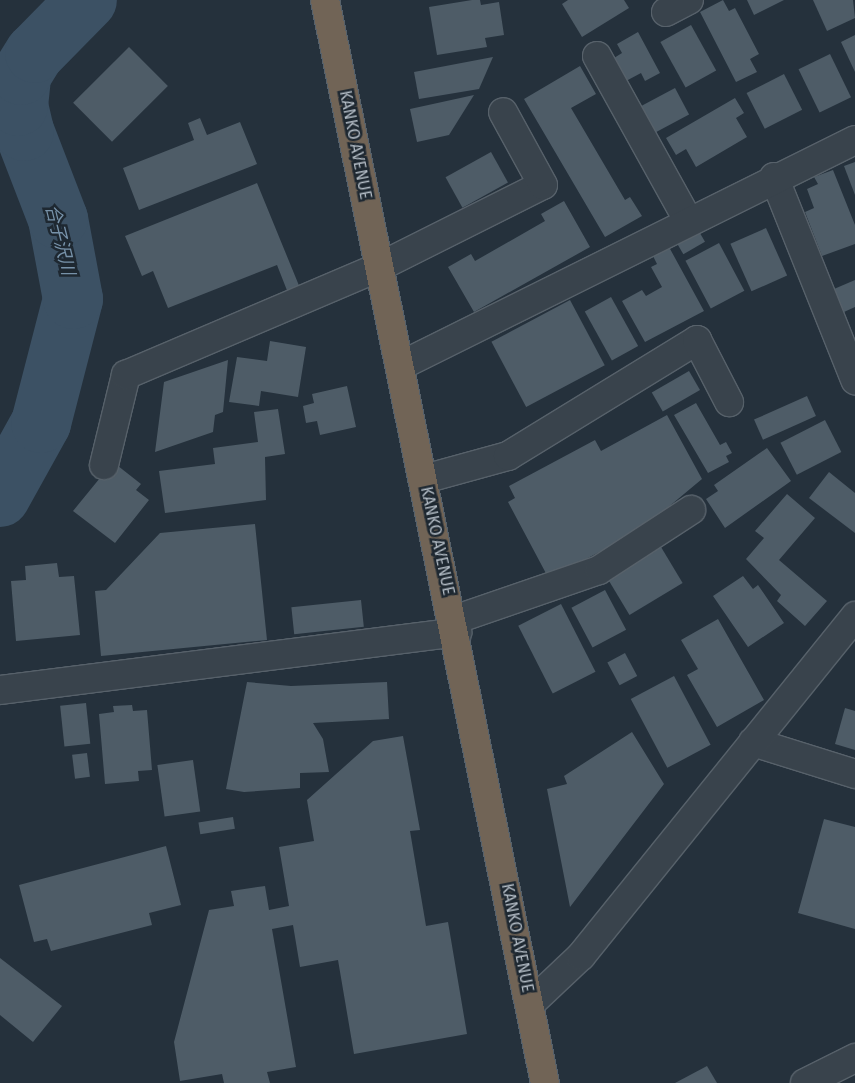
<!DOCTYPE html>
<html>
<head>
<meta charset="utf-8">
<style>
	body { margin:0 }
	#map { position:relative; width:855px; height:1083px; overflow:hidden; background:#25313c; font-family:"Fira Sans","Noto Sans JP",sans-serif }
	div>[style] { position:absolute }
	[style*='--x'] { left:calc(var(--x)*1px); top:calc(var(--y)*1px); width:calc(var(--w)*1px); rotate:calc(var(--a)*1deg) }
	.river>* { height:60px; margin:-30px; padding:0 30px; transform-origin:30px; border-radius:30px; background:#3c5164 }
	.building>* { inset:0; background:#4e5c67; transform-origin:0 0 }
	.roads { filter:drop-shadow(1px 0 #57616a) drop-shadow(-1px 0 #57616a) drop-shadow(0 1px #57616a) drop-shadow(0 -1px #57616a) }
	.minor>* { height:28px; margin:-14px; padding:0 14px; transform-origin:14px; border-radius:14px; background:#39434c }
	.highway>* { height:28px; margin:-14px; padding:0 14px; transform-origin:14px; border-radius:14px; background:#716456 }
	span { translate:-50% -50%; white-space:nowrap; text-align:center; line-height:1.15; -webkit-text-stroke:5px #1e2831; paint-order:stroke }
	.street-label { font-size:16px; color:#b5bec7 }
	.water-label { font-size:18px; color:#7792a9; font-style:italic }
</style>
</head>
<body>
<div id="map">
	<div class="river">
		<i style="--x:0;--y:497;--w:85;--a:-61"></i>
		<i style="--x:41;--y:423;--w:128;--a:-75.5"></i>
		<i style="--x:73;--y:299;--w:81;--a:-100.6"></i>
		<i style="--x:58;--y:219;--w:94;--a:-111.1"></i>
		<i style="--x:24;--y:131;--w:26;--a:-103"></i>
		<i style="--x:18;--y:106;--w:31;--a:-84"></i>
		<i style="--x:21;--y:75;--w:26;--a:-58"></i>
		<i style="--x:35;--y:53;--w:74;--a:-45.5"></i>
	</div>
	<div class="building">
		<i style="clip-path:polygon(472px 0,480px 0,481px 5px,499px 2px,504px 35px,485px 38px,487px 47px,437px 55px,429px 7px)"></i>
		<i style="clip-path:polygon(568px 0,624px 0,629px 8px,582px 37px,562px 4px)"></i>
		<i style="clip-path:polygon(723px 0,729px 11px,735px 8px,759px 54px,750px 59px,757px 72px,736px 82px,700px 12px)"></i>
		<i style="clip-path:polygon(747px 0,784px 0,754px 15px)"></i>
		<i style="clip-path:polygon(813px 0,853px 0,855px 18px,827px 31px)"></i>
		<i style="left:691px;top:25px;width:52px;height:35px;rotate:61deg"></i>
		<i style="clip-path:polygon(638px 32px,660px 73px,645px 81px,641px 73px,626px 81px,614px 58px,622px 53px,617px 44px)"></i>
		<i style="clip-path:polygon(855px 35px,855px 72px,841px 42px)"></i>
		<i style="left:129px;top:47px;width:55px;height:79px;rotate:45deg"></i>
		<i style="left:830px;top:54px;width:48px;height:35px;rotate:64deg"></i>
		<i style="clip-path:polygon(493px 57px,479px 89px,419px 99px,414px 72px)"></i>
		<i style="clip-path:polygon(580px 66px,596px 94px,571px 108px,625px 200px,630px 197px,642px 216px,605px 237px,524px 99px)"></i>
		<i style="left:784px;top:74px;width:40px;height:42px;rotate:63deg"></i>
		<i style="left:675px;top:88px;width:30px;height:43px;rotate:62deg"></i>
		<i style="clip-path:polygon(474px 95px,449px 135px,417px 142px,410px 109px)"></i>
		<i style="clip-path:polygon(735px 98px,744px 113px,736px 118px,747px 137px,696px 167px,686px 149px,676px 155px,666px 138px)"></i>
		<i style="clip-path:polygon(200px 118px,207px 135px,240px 122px,257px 164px,139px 210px,123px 168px,194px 140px,188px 123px)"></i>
		<i style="left:491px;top:152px;width:35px;height:52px;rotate:61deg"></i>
		<i style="clip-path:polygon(855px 162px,855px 195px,844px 166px)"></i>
		<i style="clip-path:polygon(833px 170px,855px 225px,855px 244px,822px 256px,805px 212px,814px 208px,807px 189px,818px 184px,814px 177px)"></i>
		<i style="clip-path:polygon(257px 183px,300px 288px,288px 293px,277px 265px,168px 308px,153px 271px,142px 276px,125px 236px)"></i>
		<i style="clip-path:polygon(564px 201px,590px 247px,474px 312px,448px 267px,471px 254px,475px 261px,545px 221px,541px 214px)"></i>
		<i style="left:697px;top:228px;width:16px;height:25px;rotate:60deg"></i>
		<i style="left:766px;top:228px;width:52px;height:39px;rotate:66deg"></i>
		<i style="left:719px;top:243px;width:54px;height:38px;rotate:62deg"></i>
		<i style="clip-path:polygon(669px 247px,704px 311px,645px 342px,622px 301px,642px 290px,646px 296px,662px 287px,651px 267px,657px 264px,653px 256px)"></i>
		<i style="clip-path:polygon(855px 280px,855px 307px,844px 312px,834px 289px)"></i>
		<i style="left:611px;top:297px;width:56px;height:30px;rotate:61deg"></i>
		<i style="left:570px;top:300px;width:74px;height:89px;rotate:62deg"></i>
		<i style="clip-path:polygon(270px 341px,306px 347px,298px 397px,261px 391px,259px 406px,229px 402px,237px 357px,267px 361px)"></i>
		<i style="clip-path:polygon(228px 360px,223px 412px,215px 415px,213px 432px,155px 452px,164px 382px)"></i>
		<i style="left:689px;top:371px;width:22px;height:43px;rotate:60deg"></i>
		<i style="clip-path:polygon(347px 386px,356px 427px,320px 435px,317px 421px,306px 423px,303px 406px,314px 403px,312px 394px)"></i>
		<i style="left:807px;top:396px;width:22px;height:58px;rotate:66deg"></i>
		<i style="clip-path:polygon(696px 403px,720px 445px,726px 442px,732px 453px,726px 456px,729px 462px,708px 473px,674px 415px)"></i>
		<i style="clip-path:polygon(278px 409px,285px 454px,265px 457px,266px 500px,165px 513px,159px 471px,215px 464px,213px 448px,258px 442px,254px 412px)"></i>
		<i style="clip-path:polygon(667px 415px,702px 479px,642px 529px,549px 579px,508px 502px,515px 498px,509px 486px,595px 440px,601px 451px)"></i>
		<i style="left:825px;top:420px;width:36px;height:50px;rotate:63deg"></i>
		<i style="clip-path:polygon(767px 448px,791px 481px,725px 528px,706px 499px,718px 491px,714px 485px)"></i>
		<i style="clip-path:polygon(113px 462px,141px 484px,136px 490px,149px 500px,115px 543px,73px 511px)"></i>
		<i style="clip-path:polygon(829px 472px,855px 493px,855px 533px,809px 498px)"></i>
		<i style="clip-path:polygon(787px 494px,815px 518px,779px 560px,827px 601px,805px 626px,777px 601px,781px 595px,746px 559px,764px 538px,755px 531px)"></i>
		<i style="clip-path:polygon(255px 524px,267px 640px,101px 656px,95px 591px,106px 590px,160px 533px)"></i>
		<i style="left:661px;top:547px;width:42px;height:62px;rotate:59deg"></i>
		<i style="clip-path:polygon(57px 563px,59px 577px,74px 576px,80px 635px,16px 641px,11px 581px,26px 580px,25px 566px)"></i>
		<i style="clip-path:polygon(743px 576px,753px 589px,758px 585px,784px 623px,748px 647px,713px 596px)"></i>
		<i style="left:605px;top:590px;width:45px;height:38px;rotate:62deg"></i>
		<i style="left:361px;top:600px;width:27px;height:70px;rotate:84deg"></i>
		<i style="left:561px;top:604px;width:76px;height:48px;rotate:63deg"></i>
		<i style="clip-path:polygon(718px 619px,764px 700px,717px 727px,687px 675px,698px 669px,681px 640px)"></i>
		<i style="left:625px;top:653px;width:26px;height:20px;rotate:62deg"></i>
		<i style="left:674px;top:676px;width:78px;height:49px;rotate:62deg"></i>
		<i style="clip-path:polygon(247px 682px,291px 686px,387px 682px,389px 719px,313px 723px,323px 739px,329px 772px,300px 773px,300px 788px,244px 792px,226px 789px)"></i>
		<i style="left:86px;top:703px;width:41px;height:26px;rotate:84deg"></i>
		<i style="clip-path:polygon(132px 705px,133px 711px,147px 710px,152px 770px,138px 771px,139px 781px,105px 784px,99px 714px,114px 712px,113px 706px)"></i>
		<i style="clip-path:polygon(845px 708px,855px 711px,855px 750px,835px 744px)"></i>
		<i style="clip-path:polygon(632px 732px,664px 784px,570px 907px,547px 789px,567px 784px,564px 776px)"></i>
		<i style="clip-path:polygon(403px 736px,420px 830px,410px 831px,426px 926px,448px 922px,467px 1034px,354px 1054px,338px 960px,300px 967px,293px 925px,272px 929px,296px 1067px,267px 1072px,270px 1083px,224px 1083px,222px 1074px,180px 1081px,174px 1042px,209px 910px,234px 906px,231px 891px,265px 886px,269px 910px,289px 906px,279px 847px,314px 841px,307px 800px,373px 741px)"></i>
		<i style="left:87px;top:753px;width:24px;height:15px;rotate:83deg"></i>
		<i style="left:193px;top:760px;width:52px;height:36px;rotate:82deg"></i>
		<i style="left:233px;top:817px;width:12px;height:35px;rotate:81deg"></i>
		<i style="clip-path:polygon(824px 819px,855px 827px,855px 929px,798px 913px)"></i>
		<i style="clip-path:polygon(166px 846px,181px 905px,149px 913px,152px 925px,51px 951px,47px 939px,34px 942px,19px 885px)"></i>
		<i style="clip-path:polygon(0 958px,62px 1006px,33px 1042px,0 1015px)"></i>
		<i style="clip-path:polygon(707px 1066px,717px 1083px,675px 1083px)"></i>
	</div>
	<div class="roads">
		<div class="minor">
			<i style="--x:666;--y:12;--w:26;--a:-28"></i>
			<i style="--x:597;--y:56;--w:188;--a:61"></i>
			<i style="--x:774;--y:177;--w:219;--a:68.2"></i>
			<i style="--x:400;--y:366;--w:508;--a:-26.41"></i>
			<i style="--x:104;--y:465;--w:93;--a:-76.3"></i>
			<i style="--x:126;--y:375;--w:275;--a:-23.1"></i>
			<i style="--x:379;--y:267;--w:183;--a:-26.6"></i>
			<i style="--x:543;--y:185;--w:83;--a:-118.7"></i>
			<i style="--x:424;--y:479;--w:87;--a:-15.3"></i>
			<i style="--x:508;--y:456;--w:222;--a:-31.5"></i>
			<i style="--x:697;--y:340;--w:70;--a:62.7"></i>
			<i style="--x:454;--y:620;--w:153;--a:-19"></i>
			<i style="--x:599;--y:570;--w:110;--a:-33.1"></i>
			<i style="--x:0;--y:690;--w:461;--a:-7.2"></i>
			<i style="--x:753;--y:742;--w:107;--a:17.4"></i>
			<i style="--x:530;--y:1004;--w:70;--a:-43.3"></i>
			<i style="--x:581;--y:956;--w:437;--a:-51.1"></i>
			<i style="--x:805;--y:1083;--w:56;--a:-26.6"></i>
		</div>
		<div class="highway">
			<i style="--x:325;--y:0;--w:1105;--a:78.52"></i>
		</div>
	</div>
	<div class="street-label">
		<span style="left:355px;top:145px;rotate:79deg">KANKO AVENUE</span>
		<span style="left:437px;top:541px;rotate:78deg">KANKO AVENUE</span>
		<span style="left:517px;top:938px;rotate:79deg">KANKO AVENUE</span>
	</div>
	<div class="water-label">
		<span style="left:60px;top:240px;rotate:76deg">合子沢川</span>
	</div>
</div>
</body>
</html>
